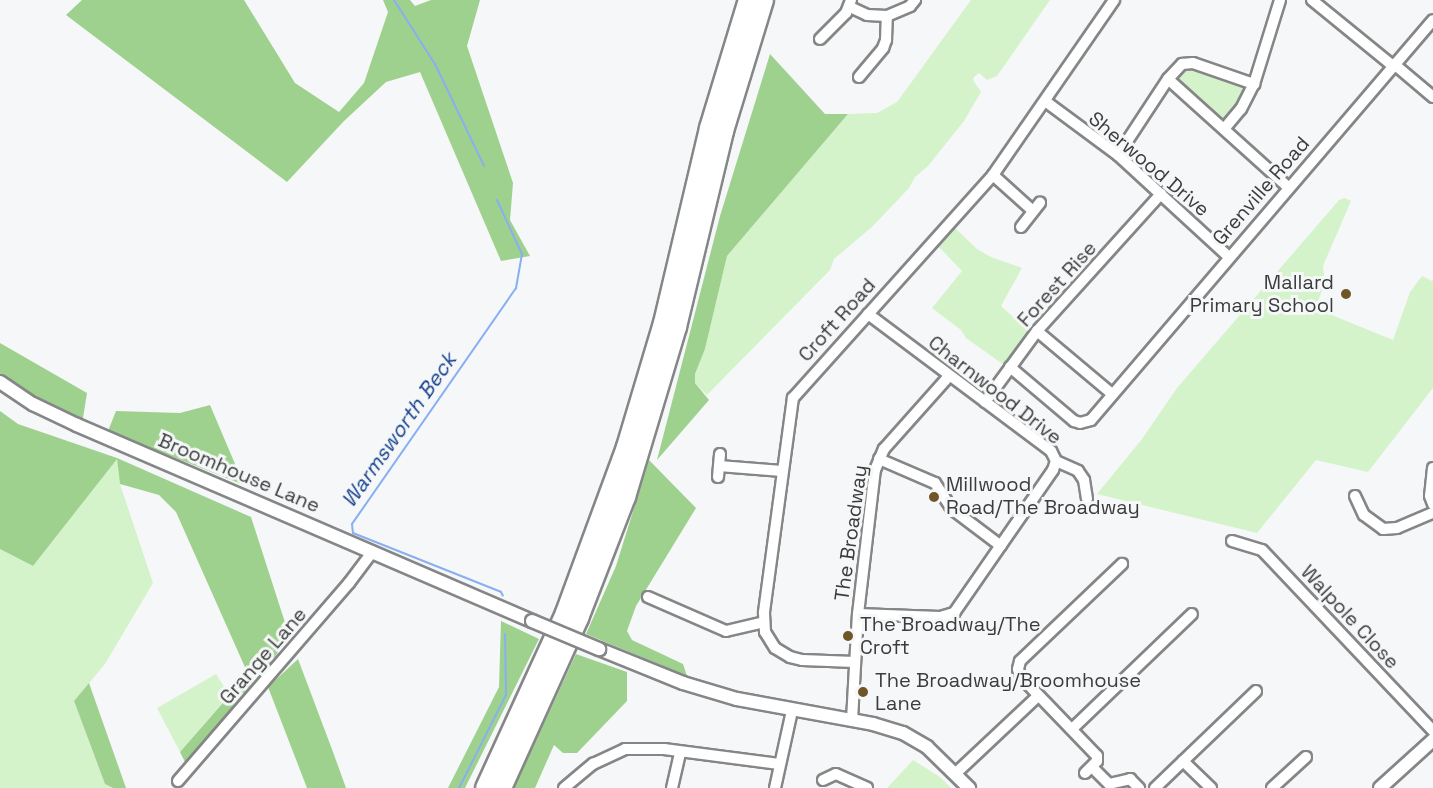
<!DOCTYPE html>
<html>
<head>
<meta charset="utf-8">
<style>
	body { margin:0 }
	#map { position:relative; width:1433px; height:788px; overflow:hidden; background:#f6f7f8; font-family:"Space Grotesk",sans-serif }
	div>[style] { position:absolute }
	[style*='--x'] { left:calc(var(--x)*1px); top:calc(var(--y)*1px); width:calc(var(--w)*1px); rotate:calc(var(--a)*1deg) }
	.green>* { inset:0; background:#d5f3cb }
	.forest>* { inset:0; background:#9fd18e }
	.stream>* { height:2px; margin:-1px; padding:0 1px; transform-origin:1px; border-radius:1px; background:#88aff1 }
	.roads { filter:drop-shadow(2px 0 #858687) drop-shadow(-2px 0 #858687) drop-shadow(0 2px #858687) drop-shadow(0 -2px #858687) }
	.minor>* { height:10px; margin:-5px; padding:0 5px; transform-origin:5px; border-radius:5px; background:#fff }
	.tertiary>* { height:12px; margin:-6px; padding:0 6px; transform-origin:6px; border-radius:6px; background:#fff }
	.motorway>* { height:18px; margin:-9px; padding:0 9px; transform-origin:9px; border-radius:9px; background:#fff }
	.bridges { filter:drop-shadow(2px 0 #858687) drop-shadow(-2px 0 #858687) drop-shadow(0 2px #858687) drop-shadow(0 -2px #858687) }
	.tertiary-bridge>* { height:12px; margin:-6px; padding:0 6px; transform-origin:6px; border-radius:6px; background:#fff }
	.dots>* { width:16px; height:16px; translate:-50% -50%; box-sizing:border-box; border:3px solid #f6f7f8; border-radius:50% }
	span { translate:-50% -50%; white-space:nowrap; text-align:center; line-height:1.15; -webkit-text-stroke:6px #f6f7f8; paint-order:stroke }
	.street-label { font-size:20px; color:#3b3c3c }
	.poi-label { font-size:20px; color:#3b3c3c }
	.right { translate:-100% -50%; text-align:right }
	.left { translate:0 -50%; text-align:left }
	.water-label { font-size:21px; color:#16438e; font-style:italic }
</style>
</head>
<body>
<div id="map">
	<div class="green">
		<i style="clip-path:polygon(971px 0,1050px 0,997px 76px,987px 80px,979px 73px,974px 77px,973px 80px,981px 92px,964px 121px,928px 166px,915px 177px,909px 188px,873px 226px,834px 259px,830px 270px,707px 395px,695px 383px,695px 374px,705px 349px,727px 256px,848px 114px,877px 113px,897px 102px)"></i>
		<i style="clip-path:polygon(1185px 66px,1240px 83px,1244px 87px,1245px 95px,1229px 118px,1217px 118px,1177px 80px,1177px 74px)"></i>
		<i style="clip-path:polygon(1345px 198px,1351px 201px,1323px 266px,1325px 283px,1316px 306px,1317px 309px,1393px 340px,1410px 292px,1422px 276px,1432px 281px,1433px 279px,1433px 388px,1368px 472px,1316px 460px,1257px 533px,1097px 494px,1142px 439px,1177px 388px,1339px 200px)"></i>
		<i style="clip-path:polygon(955px 228px,977px 249px,991px 257px,1022px 268px,1001px 306px,1029px 331px,1004px 365px,966px 338px,961px 330px,932px 308px,962px 271px,938px 246px)"></i>
		<i style="clip-path:polygon(117px 458px,120px 484px,153px 583px,105px 664px,74px 701px,105px 784px,113px 788px,0 788px,0 549px,33px 566px)"></i>
		<i style="clip-path:polygon(216px 674px,229px 695px,180px 752px,157px 708px)"></i>
		<i style="clip-path:polygon(913px 760px,940px 777px,951px 788px,887px 788px)"></i>
	</div>
	<div class="forest">
		<i style="clip-path:polygon(82px 0,244px 0,295px 83px,339px 112px,364px 83px,388px 12px,383px 0,410px 0,415px 6px,431px 0,480px 0,467px 46px,513px 183px,510px 220px,530px 256px,501px 261px,420px 72px,386px 82px,344px 121px,287px 182px,66px 15px)"></i>
		<i style="clip-path:polygon(770px 54px,825px 114px,848px 114px,727px 256px,705px 349px,695px 374px,695px 383px,709px 400px,657px 460px,720px 216px)"></i>
		<i style="clip-path:polygon(0 343px,87px 393px,82px 424px,0 377px)"></i>
		<i style="clip-path:polygon(210px 405px,244px 485px,108px 431px,116px 411px,180px 413px)"></i>
		<i style="clip-path:polygon(0 411px,18px 424px,117px 458px,251px 517px,290px 638px,186px 764px,180px 752px,248px 674px,176px 512px,159px 495px,120px 484px,117px 459px,33px 566px,0 549px)"></i>
		<i style="clip-path:polygon(649px 460px,696px 508px,636px 606px,627px 631px,632px 640px,683px 664px,687px 676px,586px 634px,616px 566px)"></i>
		<i style="clip-path:polygon(501px 621px,539px 639px,465px 788px,448px 788px,499px 687px)"></i>
		<i style="clip-path:polygon(576px 654px,627px 672px,627px 701px,577px 753px,563px 753px,554px 745px,535px 788px,514px 788px)"></i>
		<i style="clip-path:polygon(298px 659px,333px 752px,346px 788px,307px 788px,268px 687px)"></i>
		<i style="clip-path:polygon(89px 683px,126px 788px,113px 788px,105px 784px,74px 701px)"></i>
	</div>
	<div class="stream">
		<i style="--x:394;--y:0;--w:76;--a:57.4"></i>
		<i style="--x:435;--y:64;--w:113;--a:64.3"></i>
		<i style="--x:497;--y:200;--w:60;--a:65.2"></i>
		<i style="--x:522;--y:254;--w:35;--a:100"></i>
		<i style="--x:516;--y:288;--w:287;--a:124.8"></i>
		<i style="--x:352;--y:524;--w:9;--a:84"></i>
		<i style="--x:353;--y:533;--w:159;--a:21.7"></i>
		<i style="--x:501;--y:592;--w:4;--a:63"></i>
		<i style="--x:459;--y:788;--w:104;--a:-63.2"></i>
		<i style="--x:506;--y:695;--w:61;--a:-90.9"></i>
	</div>
	<div class="roads">
		<div class="minor">
			<i style="--x:1312;--y:0;--w:104;--a:39.2"></i>
			<i style="--x:850;--y:7;--w:19;--a:25"></i>
			<i style="--x:867;--y:15;--w:20;--a:3"></i>
			<i style="--x:887;--y:16;--w:25;--a:-23"></i>
			<i style="--x:910;--y:6;--w:8;--a:-50"></i>
			<i style="--x:820;--y:39;--w:37;--a:-45"></i>
			<i style="--x:846;--y:13;--w:14;--a:-69"></i>
			<i style="--x:1394;--y:64;--w:51;--a:40.2"></i>
			<i style="--x:859;--y:77;--w:38;--a:-50"></i>
			<i style="--x:883;--y:48;--w:9;--a:-69"></i>
			<i style="--x:886;--y:40;--w:24;--a:-88"></i>
			<i style="--x:1168;--y:79;--w:161;--a:42"></i>
			<i style="--x:1045;--y:101;--w:91;--a:36.5"></i>
			<i style="--x:1118;--y:155;--w:149;--a:42.6"></i>
			<i style="--x:1224;--y:129;--w:26;--a:-50"></i>
			<i style="--x:1241;--y:109;--w:28;--a:-63"></i>
			<i style="--x:1254;--y:84;--w:88;--a:-72.8"></i>
			<i style="--x:1118;--y:155;--w:91;--a:-56.7"></i>
			<i style="--x:1168;--y:79;--w:21;--a:-47"></i>
			<i style="--x:1182;--y:64;--w:11;--a:-5"></i>
			<i style="--x:1193;--y:63;--w:65;--a:19"></i>
			<i style="--x:993;--y:175;--w:54;--a:42"></i>
			<i style="--x:1021;--y:227;--w:31;--a:-52"></i>
			<i style="--x:868;--y:314;--w:229;--a:36.8"></i>
			<i style="--x:1051;--y:451;--w:11;--a:63"></i>
			<i style="--x:1056;--y:461;--w:24;--a:24"></i>
			<i style="--x:1078;--y:471;--w:11;--a:56"></i>
			<i style="--x:1084;--y:480;--w:19;--a:81"></i>
			<i style="--x:1037;--y:331;--w:98;--a:40"></i>
			<i style="--x:1010;--y:367;--w:84;--a:40.2"></i>
			<i style="--x:1074;--y:421;--w:6;--a:18"></i>
			<i style="--x:1080;--y:423;--w:11;--a:-15"></i>
			<i style="--x:1091;--y:420;--w:526;--a:-49.47"></i>
			<i style="--x:985;--y:402;--w:88;--a:-53.8"></i>
			<i style="--x:1037;--y:331;--w:185;--a:-47.9"></i>
			<i style="--x:879;--y:459;--w:61;--a:23.2"></i>
			<i style="--x:935;--y:483;--w:31;--a:57"></i>
			<i style="--x:952;--y:509;--w:61;--a:37.1"></i>
			<i style="--x:719;--y:466;--w:63;--a:4.5"></i>
			<i style="--x:1433;--y:468;--w:28;--a:96"></i>
			<i style="--x:1430;--y:496;--w:9;--a:69"></i>
			<i style="--x:718;--y:477;--w:23;--a:-85"></i>
			<i style="--x:1355;--y:496;--w:21;--a:65"></i>
			<i style="--x:1364;--y:515;--w:24;--a:36"></i>
			<i style="--x:1383;--y:529;--w:14;--a:-4"></i>
			<i style="--x:1397;--y:528;--w:39;--a:-23"></i>
			<i style="--x:1232;--y:541;--w:31;--a:17"></i>
			<i style="--x:1262;--y:550;--w:249;--a:46.6"></i>
			<i style="--x:648;--y:597;--w:85;--a:23.6"></i>
			<i style="--x:726;--y:631;--w:39;--a:-13"></i>
			<i style="--x:858;--y:614;--w:82;--a:2.1"></i>
			<i style="--x:940;--y:617;--w:15;--a:-16"></i>
			<i style="--x:954;--y:613;--w:174;--a:-55.3"></i>
			<i style="--x:1053;--y:470;--w:9;--a:-72"></i>
			<i style="--x:855;--y:662;--w:53;--a:-177.8"></i>
			<i style="--x:802;--y:660;--w:12;--a:-166"></i>
			<i style="--x:790;--y:657;--w:17;--a:-149"></i>
			<i style="--x:775;--y:648;--w:19;--a:-122"></i>
			<i style="--x:765;--y:632;--w:20;--a:-93"></i>
			<i style="--x:764;--y:612;--w:216;--a:-82.3"></i>
			<i style="--x:793;--y:398;--w:300;--a:-48.1"></i>
			<i style="--x:993;--y:175;--w:213;--a:-55.3"></i>
			<i style="--x:852;--y:720;--w:106;--a:-86.8"></i>
			<i style="--x:858;--y:614;--w:145;--a:-83.3"></i>
			<i style="--x:875;--y:470;--w:23;--a:-67"></i>
			<i style="--x:884;--y:449;--w:98;--a:-48.3"></i>
			<i style="--x:1072;--y:729;--w:166;--a:-43.8"></i>
			<i style="--x:1183;--y:761;--w:39;--a:44"></i>
			<i style="--x:1092;--y:767;--w:24;--a:45"></i>
			<i style="--x:1109;--y:784;--w:22;--a:-13"></i>
			<i style="--x:1130;--y:779;--w:13;--a:45"></i>
			<i style="--x:1085;--y:773;--w:17;--a:-45"></i>
			<i style="--x:1097;--y:761;--w:5;--a:-90"></i>
			<i style="--x:1097;--y:756;--w:111;--a:-133.9"></i>
			<i style="--x:1020;--y:676;--w:7;--a:-106"></i>
			<i style="--x:1018;--y:669;--w:8;--a:-76"></i>
			<i style="--x:1020;--y:661;--w:141;--a:-43.6"></i>
			<i style="--x:955;--y:774;--w:114;--a:-43.2"></i>
			<i style="--x:823;--y:780;--w:14;--a:-25"></i>
			<i style="--x:836;--y:774;--w:34;--a:24"></i>
			<i style="--x:178;--y:781;--w:262;--a:-49.2"></i>
			<i style="--x:349;--y:583;--w:39;--a:-53"></i>
			<i style="--x:564;--y:788;--w:38;--a:-40"></i>
			<i style="--x:593;--y:764;--w:35;--a:-25"></i>
			<i style="--x:625;--y:749;--w:39;--a:0"></i>
			<i style="--x:664;--y:749;--w:116;--a:7.4"></i>
			<i style="--x:672;--y:788;--w:36;--a:-77"></i>
			<i style="--x:775;--y:788;--w:79;--a:-77.6"></i>
			<i style="--x:1155;--y:788;--w:140;--a:-43.8"></i>
			<i style="--x:1272;--y:788;--w:46;--a:-42.4"></i>
		</div>
		<div class="tertiary">
			<i style="--x:0;--y:382;--w:40;--a:34"></i>
			<i style="--x:33;--y:404;--w:49;--a:25.5"></i>
			<i style="--x:77;--y:425;--w:495;--a:23.3"></i>
			<i style="--x:599;--y:649;--w:91;--a:22"></i>
			<i style="--x:683;--y:683;--w:56;--a:16.5"></i>
			<i style="--x:737;--y:699;--w:138;--a:10.4"></i>
			<i style="--x:873;--y:724;--w:31;--a:17"></i>
			<i style="--x:903;--y:733;--w:28;--a:30"></i>
			<i style="--x:927;--y:747;--w:59;--a:44.3"></i>
			<i style="--x:1380;--y:788;--w:72;--a:-42.2"></i>
		</div>
		<div class="motorway">
			<i style="--x:485;--y:788;--w:192;--a:-65.4"></i>
			<i style="--x:565;--y:613;--w:177;--a:-69.8"></i>
			<i style="--x:626;--y:447;--w:129;--a:-73.4"></i>
			<i style="--x:663;--y:323;--w:200;--a:-76.7"></i>
			<i style="--x:709;--y:128;--w:134;--a:-73.1"></i>
			<i style="--x:502;--y:788;--w:187;--a:-65.6"></i>
			<i style="--x:579;--y:618;--w:130;--a:-68.8"></i>
			<i style="--x:626;--y:497;--w:177;--a:-73.3"></i>
			<i style="--x:677;--y:327;--w:202;--a:-76.5"></i>
			<i style="--x:724;--y:131;--w:137;--a:-73"></i>
		</div>
	</div>
	<div class="bridges">
		<div class="tertiary-bridge">
			<i style="--x:532;--y:621;--w:73;--a:22.7"></i>
		</div>
	</div>
	<div class="dots">
		<i style="left:1346px;top:294px;background:#705527"></i>
		<i style="left:934px;top:497px;background:#705527"></i>
		<i style="left:848px;top:636px;background:#705527"></i>
		<i style="left:863px;top:692px;background:#705527"></i>
	</div>
	<div class="street-label">
		<span style="left:1149px;top:164px;rotate:40deg">Sherwood Drive</span>
		<span style="left:1261px;top:191px;rotate:-49deg">Grenville Road</span>
		<span style="left:1057px;top:284px;rotate:-48deg">Forest Rise</span>
		<span style="left:837px;top:320px;rotate:-48deg">Croft Road</span>
		<span style="left:995px;top:390px;rotate:38deg">Charnwood Drive</span>
		<span style="left:239px;top:473px;rotate:23deg">Broomhouse Lane</span>
		<span style="left:851px;top:533px;rotate:-82deg">The Broadway</span>
		<span style="left:1350px;top:617px;rotate:47deg">Walpole Close</span>
		<span style="left:263px;top:656px;rotate:-49deg">Grange Lane</span>
	</div>
	<div class="poi-label">
		<span class="right" style="left:1334px;top:294px">Mallard<br>Primary School</span>
		<span class="left" style="left:946px;top:496px">Millwood<br>Road/The Broadway</span>
		<span class="left" style="left:860px;top:636px">The Broadway/The<br>Croft</span>
		<span class="left" style="left:875px;top:692px">The Broadway/Broomhouse<br>Lane</span>
	</div>
	<div class="water-label">
		<span style="left:399px;top:430px;rotate:-55deg">Warmsworth Beck</span>
	</div>
</div>
</body>
</html>
